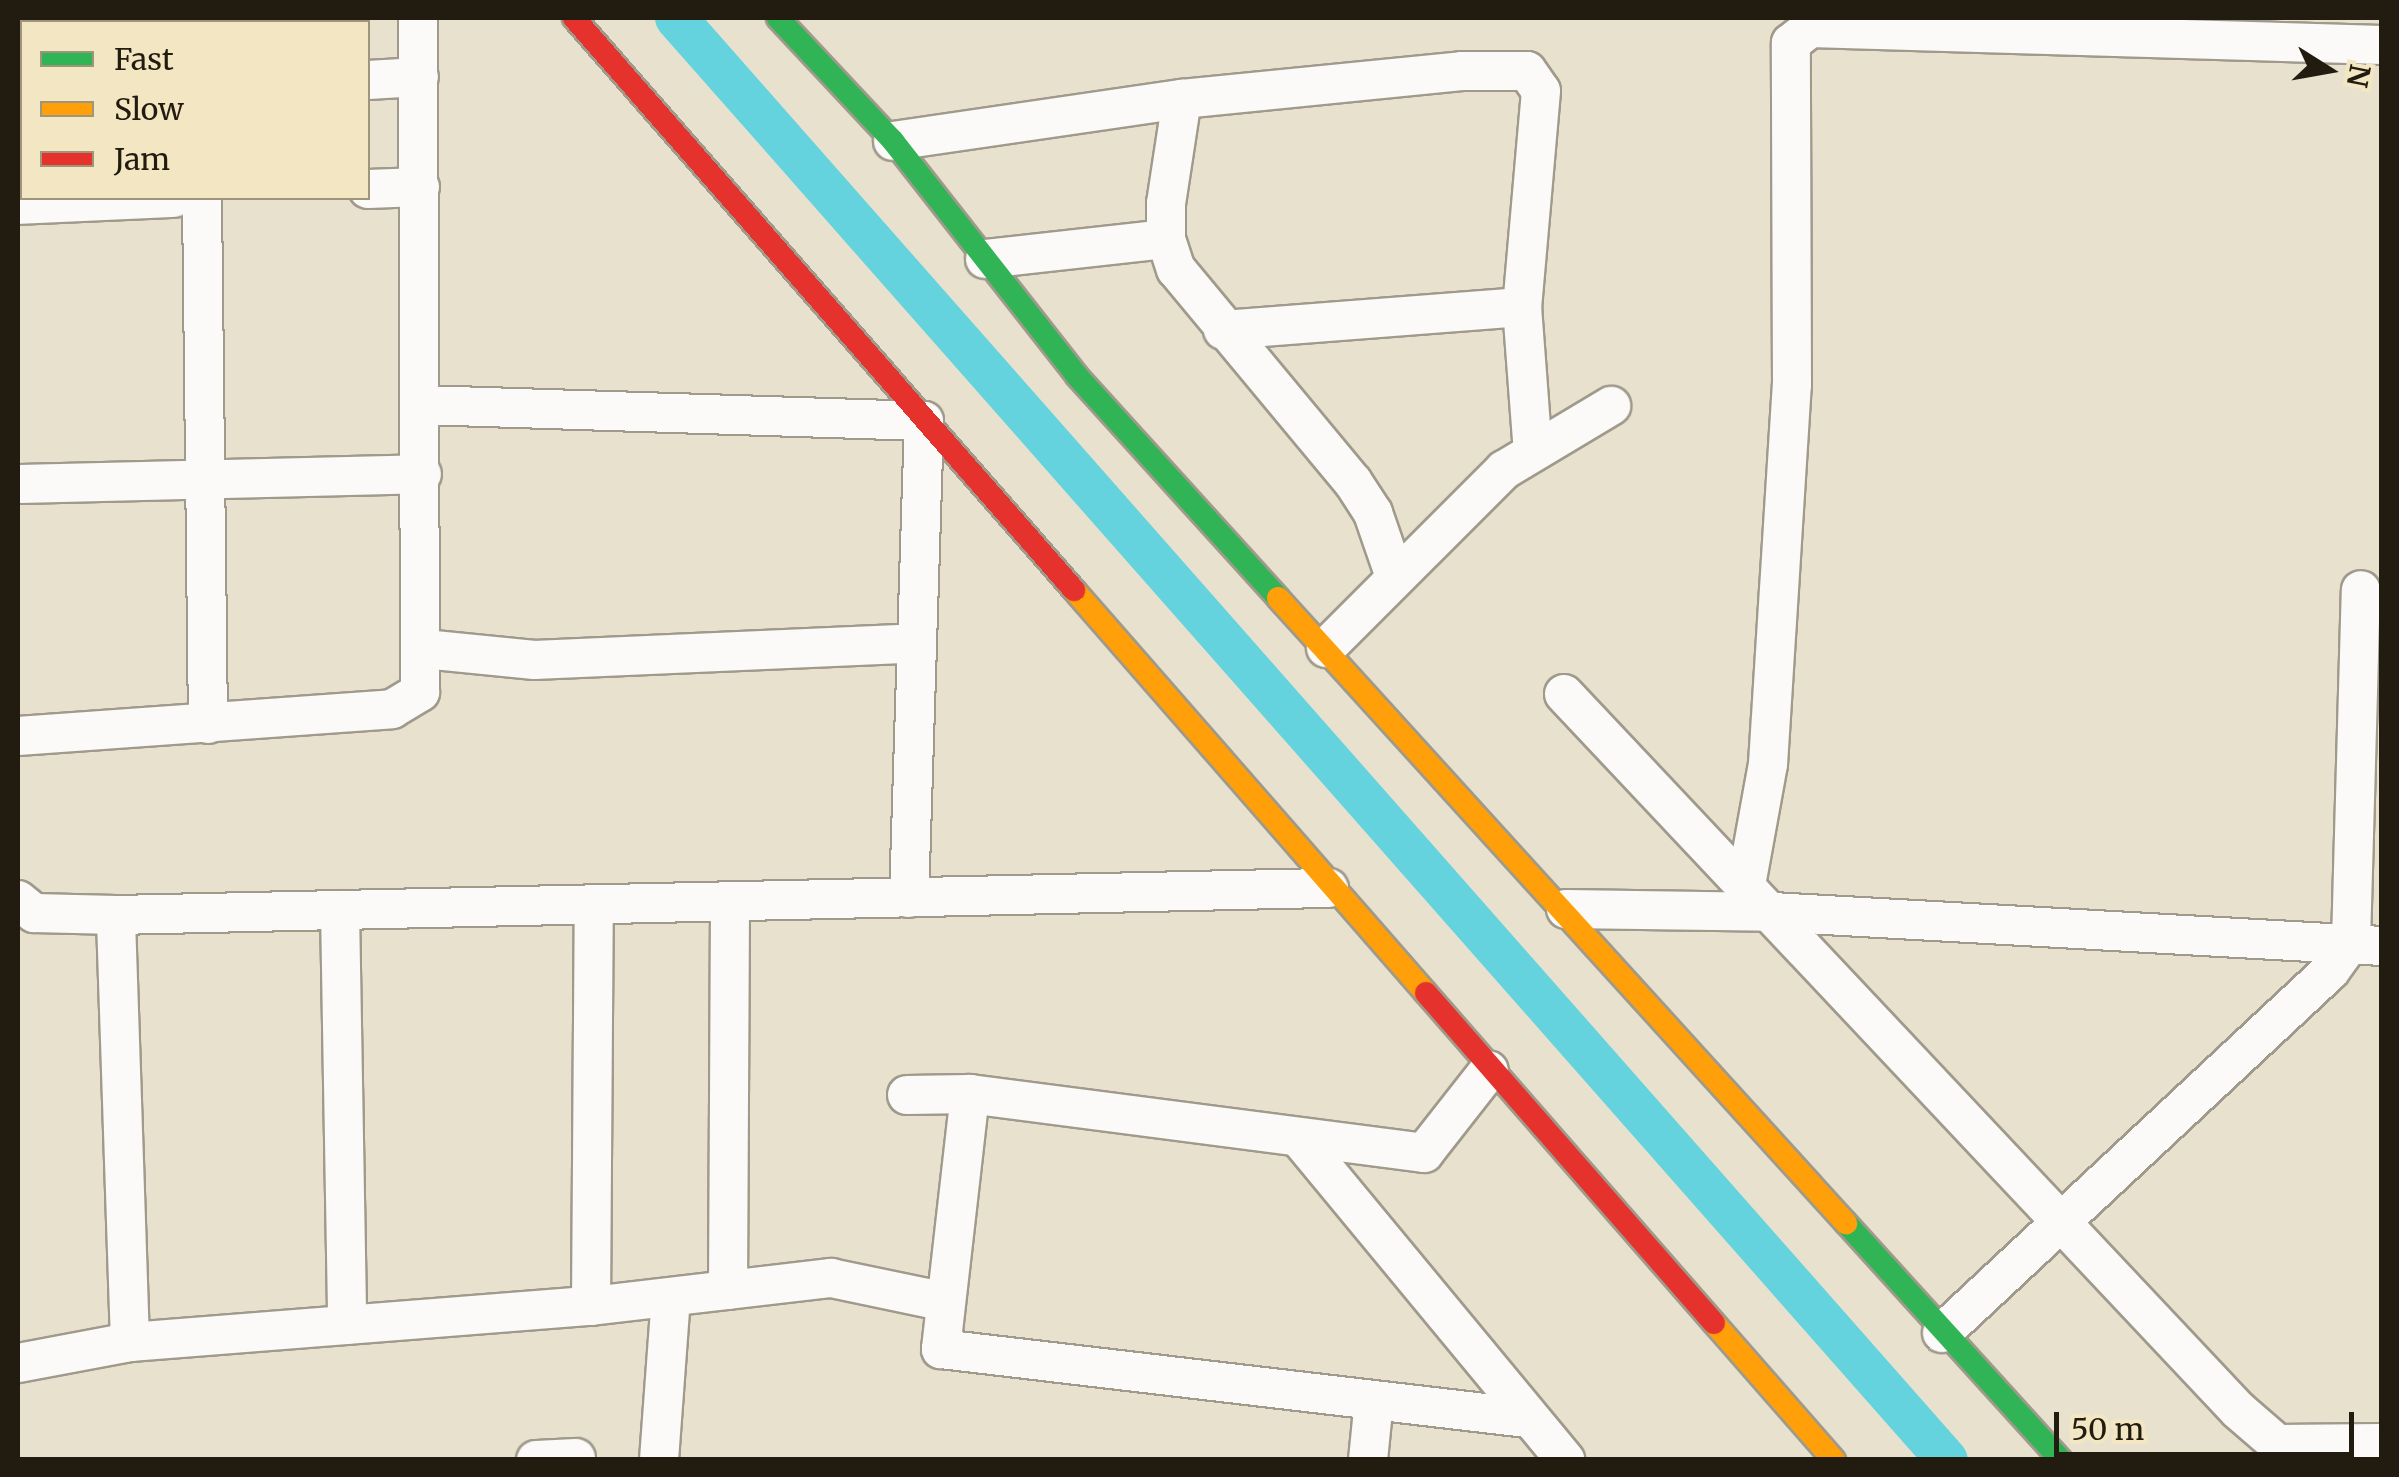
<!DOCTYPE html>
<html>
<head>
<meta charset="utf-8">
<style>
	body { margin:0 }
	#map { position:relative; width:2399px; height:1477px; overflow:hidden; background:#e8e1ce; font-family:Merriweather,serif }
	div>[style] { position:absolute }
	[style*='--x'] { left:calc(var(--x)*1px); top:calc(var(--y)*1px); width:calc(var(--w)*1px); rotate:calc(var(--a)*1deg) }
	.canal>* { height:42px; margin:-21px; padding:0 21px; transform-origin:21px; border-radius:21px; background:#64d3dd }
	.roads { filter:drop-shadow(2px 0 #9f9a8b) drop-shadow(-2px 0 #9f9a8b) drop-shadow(0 2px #9f9a8b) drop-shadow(0 -2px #9f9a8b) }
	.street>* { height:38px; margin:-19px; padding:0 19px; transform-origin:19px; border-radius:19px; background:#fcfaf8 }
	.fast>* { height:22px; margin:-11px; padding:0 11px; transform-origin:11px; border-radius:11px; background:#30b455 }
	.slow>* { height:22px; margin:-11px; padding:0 11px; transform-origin:11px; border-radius:11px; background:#ff9f0a }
	.jam>* { height:22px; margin:-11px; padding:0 11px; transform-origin:11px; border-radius:11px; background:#e5322d }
	span { translate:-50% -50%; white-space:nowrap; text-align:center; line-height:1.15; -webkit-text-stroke:9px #f3e6c3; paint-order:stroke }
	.frame { position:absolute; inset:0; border:20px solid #211c0f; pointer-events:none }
	.legend { position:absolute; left:20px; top:20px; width:350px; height:180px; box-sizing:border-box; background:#f3e6c3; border:2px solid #9f957b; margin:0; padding:12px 18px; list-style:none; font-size:30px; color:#211c0f }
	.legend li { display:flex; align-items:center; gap:20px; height:50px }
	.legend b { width:50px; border:2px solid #9f957b }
	.north { position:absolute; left:2279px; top:20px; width:100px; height:100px; -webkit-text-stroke:8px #f3e6c3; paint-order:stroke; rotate:101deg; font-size:28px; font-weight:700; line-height:40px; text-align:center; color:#211c0f }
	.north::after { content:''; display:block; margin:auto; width:35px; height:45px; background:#211c0f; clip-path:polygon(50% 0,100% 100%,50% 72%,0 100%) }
	.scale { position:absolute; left:2054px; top:1412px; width:300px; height:45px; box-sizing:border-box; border:5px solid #211c0f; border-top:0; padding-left:12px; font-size:30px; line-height:35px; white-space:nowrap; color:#211c0f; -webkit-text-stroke:8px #f3e6c3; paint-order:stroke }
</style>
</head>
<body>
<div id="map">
	<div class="canal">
		<i style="--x:676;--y:18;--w:1922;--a:48.61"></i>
	</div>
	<div class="roads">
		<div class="street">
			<i style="--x:146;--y:18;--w:4;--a:90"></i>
			<i style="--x:368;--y:80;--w:51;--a:-3.4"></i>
			<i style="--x:18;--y:98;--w:4;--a:0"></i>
			<i style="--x:1182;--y:99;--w:105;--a:98.7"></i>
			<i style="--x:1166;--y:203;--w:36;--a:90"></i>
			<i style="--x:1166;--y:239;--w:32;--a:72"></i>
			<i style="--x:1176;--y:269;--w:277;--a:50.3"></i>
			<i style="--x:1353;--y:482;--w:37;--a:57"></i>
			<i style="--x:1373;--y:513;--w:68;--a:71"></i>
			<i style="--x:893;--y:141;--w:292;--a:-8.3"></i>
			<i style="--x:1182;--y:99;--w:281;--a:-5.7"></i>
			<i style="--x:1462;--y:71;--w:65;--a:0"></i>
			<i style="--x:1527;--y:71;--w:24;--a:55"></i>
			<i style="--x:1541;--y:91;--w:217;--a:95"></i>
			<i style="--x:1522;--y:307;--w:145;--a:85.7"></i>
			<i style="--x:368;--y:189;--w:52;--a:-2.2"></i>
			<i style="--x:202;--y:198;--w:526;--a:89.35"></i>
			<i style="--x:18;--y:205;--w:156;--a:-2.6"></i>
			<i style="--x:985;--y:259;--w:182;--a:-6.3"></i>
			<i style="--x:1223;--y:330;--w:300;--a:-4.4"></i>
			<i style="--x:422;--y:405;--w:502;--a:1.83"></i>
			<i style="--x:924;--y:421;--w:477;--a:91.8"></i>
			<i style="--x:18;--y:484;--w:404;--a:-1.4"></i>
			<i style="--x:1326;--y:648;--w:252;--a:-45"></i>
			<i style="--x:1504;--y:470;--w:125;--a:-30.9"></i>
			<i style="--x:424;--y:649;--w:111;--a:5.7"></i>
			<i style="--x:534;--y:660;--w:383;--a:-2.5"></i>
			<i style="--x:1564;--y:694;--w:983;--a:46.73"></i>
			<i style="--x:2238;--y:1410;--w:77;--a:40.8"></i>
			<i style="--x:18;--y:736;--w:375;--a:-4.1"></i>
			<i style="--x:392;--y:709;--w:33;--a:-31"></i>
			<i style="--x:420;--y:692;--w:674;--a:-90.17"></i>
			<i style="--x:1746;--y:885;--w:123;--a:-79.7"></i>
			<i style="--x:1768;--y:764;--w:380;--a:-86.4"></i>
			<i style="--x:1792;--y:385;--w:342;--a:-90.2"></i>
			<i style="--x:1791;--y:43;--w:24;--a:-38"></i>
			<i style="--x:1810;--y:28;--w:572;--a:1.7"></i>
			<i style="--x:18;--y:900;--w:21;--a:39"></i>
			<i style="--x:34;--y:913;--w:82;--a:1.4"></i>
			<i style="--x:1566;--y:909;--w:206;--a:0.8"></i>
			<i style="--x:1772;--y:912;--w:611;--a:3.19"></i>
			<i style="--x:340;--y:910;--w:415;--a:89"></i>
			<i style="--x:970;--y:1094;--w:257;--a:96.5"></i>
			<i style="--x:941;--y:1349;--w:590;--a:6.72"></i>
			<i style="--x:907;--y:1095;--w:63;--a:-0.9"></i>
			<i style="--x:970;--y:1094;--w:458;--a:7.4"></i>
			<i style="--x:1424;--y:1153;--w:105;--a:-51.9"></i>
			<i style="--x:1299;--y:1138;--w:418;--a:50.4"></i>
			<i style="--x:728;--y:1290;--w:388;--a:-89.7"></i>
			<i style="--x:591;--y:1306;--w:401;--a:-89.6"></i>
			<i style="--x:1942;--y:1333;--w:531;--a:-43.01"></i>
			<i style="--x:2330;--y:971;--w:36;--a:-54"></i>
			<i style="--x:2351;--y:942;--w:352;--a:-88.4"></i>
			<i style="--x:130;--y:1342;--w:427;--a:-91.9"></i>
			<i style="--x:116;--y:915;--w:1213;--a:-1.28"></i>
			<i style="--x:18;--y:1363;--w:114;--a:-10.6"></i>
			<i style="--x:130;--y:1342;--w:462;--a:-4.5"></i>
			<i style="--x:591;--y:1306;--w:242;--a:-6.7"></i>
			<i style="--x:831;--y:1278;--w:117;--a:11.8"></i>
			<i style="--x:2277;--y:1444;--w:105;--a:-0.5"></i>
			<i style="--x:536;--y:1460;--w:40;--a:-2.9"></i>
			<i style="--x:659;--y:1460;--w:163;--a:-85.8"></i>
			<i style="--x:1368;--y:1460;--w:60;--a:-84.3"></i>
		</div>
		<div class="fast">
			<i style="--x:778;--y:18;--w:168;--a:46.9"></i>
			<i style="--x:893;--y:141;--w:298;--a:51.9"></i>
			<i style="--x:1077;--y:376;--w:299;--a:47.8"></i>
			<i style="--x:1846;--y:1223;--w:320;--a:47.8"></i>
		</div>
		<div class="slow">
			<i style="--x:1074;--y:590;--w:535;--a:48.86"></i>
			<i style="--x:1278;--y:598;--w:845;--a:47.74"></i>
			<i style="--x:1714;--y:1323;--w:182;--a:48.8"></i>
		</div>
		<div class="jam">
			<i style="--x:574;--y:18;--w:760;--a:48.84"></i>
			<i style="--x:1426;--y:993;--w:438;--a:48.9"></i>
		</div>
	</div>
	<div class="frame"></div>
	<ul class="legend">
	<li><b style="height:12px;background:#30b455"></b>Fast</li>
	<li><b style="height:12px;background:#ff9f0a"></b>Slow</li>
	<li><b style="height:12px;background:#e5322d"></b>Jam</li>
	</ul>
	<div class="north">N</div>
	<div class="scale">50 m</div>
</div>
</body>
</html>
